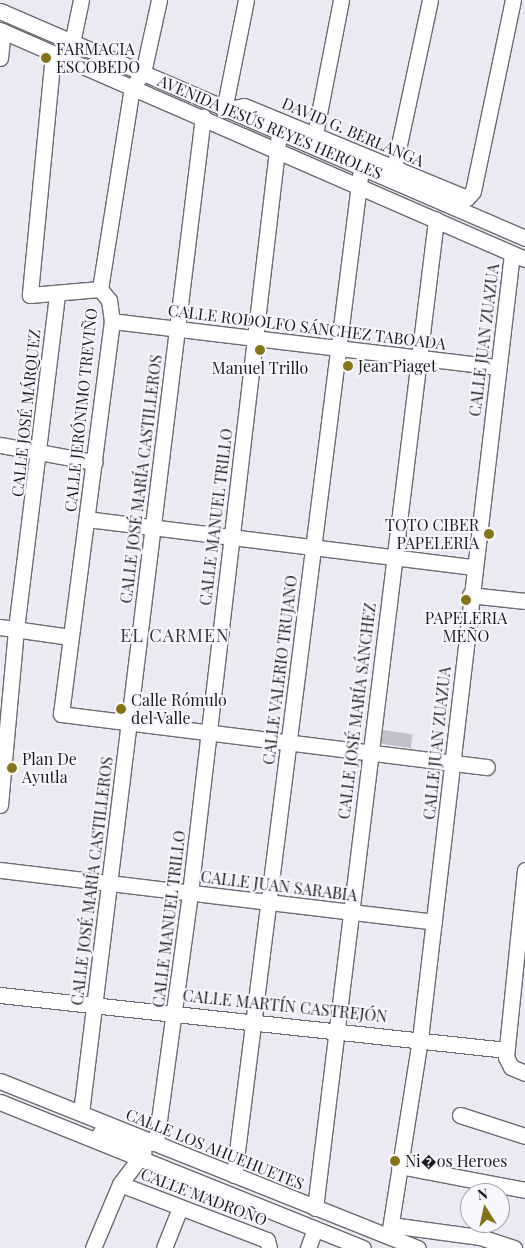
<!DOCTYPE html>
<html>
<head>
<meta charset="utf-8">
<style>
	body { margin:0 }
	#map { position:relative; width:525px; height:1248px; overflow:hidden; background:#ebeaf3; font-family:"Playfair Display",serif }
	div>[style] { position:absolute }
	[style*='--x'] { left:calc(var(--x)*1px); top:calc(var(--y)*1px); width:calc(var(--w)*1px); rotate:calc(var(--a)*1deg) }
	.building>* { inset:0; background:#c2c0c9; transform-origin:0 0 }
	.roads { filter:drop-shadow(1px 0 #6b6a71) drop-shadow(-1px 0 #6b6a71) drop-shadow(0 1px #6b6a71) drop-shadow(0 -1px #6b6a71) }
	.minor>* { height:15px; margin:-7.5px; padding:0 7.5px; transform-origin:7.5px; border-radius:7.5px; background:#fff }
	.dots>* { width:14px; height:14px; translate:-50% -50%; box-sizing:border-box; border:2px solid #f9f7fe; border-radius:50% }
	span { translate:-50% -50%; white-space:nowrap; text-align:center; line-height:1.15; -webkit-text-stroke:4px #f9f7fe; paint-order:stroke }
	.poi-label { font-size:16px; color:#1b1b1e }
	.left { translate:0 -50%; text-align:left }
	.right { translate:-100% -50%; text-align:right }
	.street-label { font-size:16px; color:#1b1b1e }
	.neighbourhood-label { font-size:18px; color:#38363d; letter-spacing:1px }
	.north { position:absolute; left:460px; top:1183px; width:50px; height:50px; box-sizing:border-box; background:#f9f7fe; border:1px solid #a09fa4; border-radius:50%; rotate:350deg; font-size:14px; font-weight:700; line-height:20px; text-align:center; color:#1b1b1e }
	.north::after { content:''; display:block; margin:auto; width:18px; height:22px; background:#867518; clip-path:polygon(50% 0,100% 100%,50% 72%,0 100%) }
</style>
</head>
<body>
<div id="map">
	<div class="building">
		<i style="left:383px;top:730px;width:30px;height:14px;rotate:8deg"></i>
	</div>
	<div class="roads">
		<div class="minor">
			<i style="--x:159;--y:0;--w:75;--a:102.4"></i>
			<i style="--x:143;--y:73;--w:18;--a:128"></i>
			<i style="--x:132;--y:87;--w:205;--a:99"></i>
			<i style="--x:100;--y:289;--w:14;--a:51"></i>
			<i style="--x:109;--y:300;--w:21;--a:82"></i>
			<i style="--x:112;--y:321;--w:396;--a:97.4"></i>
			<i style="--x:61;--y:714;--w:429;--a:7.1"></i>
			<i style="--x:246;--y:0;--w:112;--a:101.3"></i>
			<i style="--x:224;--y:110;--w:20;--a:-11"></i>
			<i style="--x:244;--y:106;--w:241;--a:22.4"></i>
			<i style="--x:467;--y:198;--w:9;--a:-49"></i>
			<i style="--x:473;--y:191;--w:195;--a:-78.2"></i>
			<i style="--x:0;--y:11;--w:572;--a:23.38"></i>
			<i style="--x:0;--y:30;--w:573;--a:23.57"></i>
			<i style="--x:72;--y:43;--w:44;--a:-78.2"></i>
			<i style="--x:53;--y:54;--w:242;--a:95.5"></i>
			<i style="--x:30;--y:295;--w:70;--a:-4.9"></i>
			<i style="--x:0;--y:58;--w:27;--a:-84"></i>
			<i style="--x:315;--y:134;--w:136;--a:-79"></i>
			<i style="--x:394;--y:168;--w:172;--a:-77.9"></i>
			<i style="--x:112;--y:321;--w:388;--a:6.8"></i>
			<i style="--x:0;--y:445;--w:96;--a:10.3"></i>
			<i style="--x:87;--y:519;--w:390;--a:7.1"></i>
			<i style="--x:470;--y:595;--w:55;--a:6.2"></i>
			<i style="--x:0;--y:627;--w:71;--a:8.1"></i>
			<i style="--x:0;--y:805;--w:177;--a:-84.8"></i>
			<i style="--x:16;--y:629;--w:338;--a:-83"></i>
			<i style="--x:0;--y:870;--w:437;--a:6.8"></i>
			<i style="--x:525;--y:870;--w:188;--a:95.8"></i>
			<i style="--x:506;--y:1057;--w:11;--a:63"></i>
			<i style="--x:511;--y:1067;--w:15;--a:23"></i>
			<i style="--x:0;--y:995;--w:509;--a:6.2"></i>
			<i style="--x:0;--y:1081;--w:450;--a:21.8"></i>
			<i style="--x:0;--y:1102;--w:391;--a:21.9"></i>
			<i style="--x:81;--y:1113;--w:1004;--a:-83.02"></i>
			<i style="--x:460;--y:1115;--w:68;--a:17.9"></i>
			<i style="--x:100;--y:1133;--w:38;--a:20"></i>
			<i style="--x:136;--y:1146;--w:20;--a:-11"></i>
			<i style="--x:156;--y:1142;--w:251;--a:-82.2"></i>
			<i style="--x:190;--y:893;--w:765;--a:-83.32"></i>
			<i style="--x:399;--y:1166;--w:128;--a:10.8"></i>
			<i style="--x:234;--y:1175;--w:1015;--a:-82.81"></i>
			<i style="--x:120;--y:1184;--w:157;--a:20.9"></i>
			<i style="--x:267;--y:1240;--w:8;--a:76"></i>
			<i style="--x:315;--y:1208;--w:996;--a:-83.02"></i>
			<i style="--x:391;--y:1225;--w:90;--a:7.7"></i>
			<i style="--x:480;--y:1237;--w:36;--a:18"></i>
			<i style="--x:389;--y:1235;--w:198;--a:-81"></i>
			<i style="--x:420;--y:1039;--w:791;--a:-83.32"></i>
			<i style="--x:93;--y:1248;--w:69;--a:-67.1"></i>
			<i style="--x:120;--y:1184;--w:39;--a:-53"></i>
			<i style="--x:164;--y:1248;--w:43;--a:-68.2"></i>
			<i style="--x:308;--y:1248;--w:20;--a:-70"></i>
		</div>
	</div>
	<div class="dots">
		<i style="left:46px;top:58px;background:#867518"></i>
		<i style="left:260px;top:350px;background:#867518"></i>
		<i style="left:348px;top:366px;background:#867518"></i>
		<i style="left:489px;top:534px;background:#867518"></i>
		<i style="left:466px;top:600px;background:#867518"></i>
		<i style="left:121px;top:709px;background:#867518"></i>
		<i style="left:12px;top:768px;background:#867518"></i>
		<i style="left:395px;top:1161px;background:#867518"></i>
	</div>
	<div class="poi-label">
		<span class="left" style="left:56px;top:58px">FARMACIA<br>ESCOBEDO</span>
		<span class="left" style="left:358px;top:366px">Jean Piaget</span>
		<span style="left:260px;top:368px">Manuel Trillo</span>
		<span class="right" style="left:479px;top:534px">TOTO CIBER<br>PAPELERIA</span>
		<span style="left:466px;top:627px">PAPELERIA<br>MEÑO</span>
		<span class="left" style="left:131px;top:709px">Calle Rómulo<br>del Valle</span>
		<span class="left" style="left:22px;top:768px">Plan De<br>Ayutla</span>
		<span class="left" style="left:405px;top:1161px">Ni�os Heroes</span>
	</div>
	<div class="street-label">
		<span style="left:270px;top:127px;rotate:23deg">AVENIDA JESÚS REYES HEROLES</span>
		<span style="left:353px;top:132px;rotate:23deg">DAVID G. BERLANGA</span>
		<span style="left:307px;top:327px;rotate:7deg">CALLE RODOLFO SÁNCHEZ TABOADA</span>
		<span style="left:484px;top:340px;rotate:-83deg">CALLE JUAN ZUAZUA</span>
		<span style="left:81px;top:410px;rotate:-84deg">CALLE JERÓNIMO TREVIÑO</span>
		<span style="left:26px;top:413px;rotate:-84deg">CALLE JOSÉ MÁRQUEZ</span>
		<span style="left:141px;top:479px;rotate:-83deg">CALLE JOSÉ MARÍA CASTILLEROS</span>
		<span style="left:216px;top:517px;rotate:-83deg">CALLE MANUEL TRILLO</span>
		<span style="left:280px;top:670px;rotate:-83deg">CALLE VALERIO TRUJANO</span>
		<span style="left:357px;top:711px;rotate:-83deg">CALLE JOSÉ MARÍA SÁNCHEZ</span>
		<span style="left:437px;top:743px;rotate:-84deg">CALLE JUAN ZUAZUA</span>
		<span style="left:92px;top:881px;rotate:-83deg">CALLE JOSÉ MARÍA CASTILLEROS</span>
		<span style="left:279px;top:886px;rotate:7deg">CALLE JUAN SARABIA</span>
		<span style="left:169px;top:919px;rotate:-83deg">CALLE MANUEL TRILLO</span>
		<span style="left:285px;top:1006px;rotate:6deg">CALLE MARTÍN CASTREJÓN</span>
		<span style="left:215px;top:1149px;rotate:22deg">CALLE LOS AHUEHUETES</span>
		<span style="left:204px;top:1197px;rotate:21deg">CALLE MADROÑO</span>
	</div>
	<div class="neighbourhood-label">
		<span style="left:175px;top:635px">EL CARMEN</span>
	</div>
	<div class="north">N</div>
</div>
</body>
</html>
